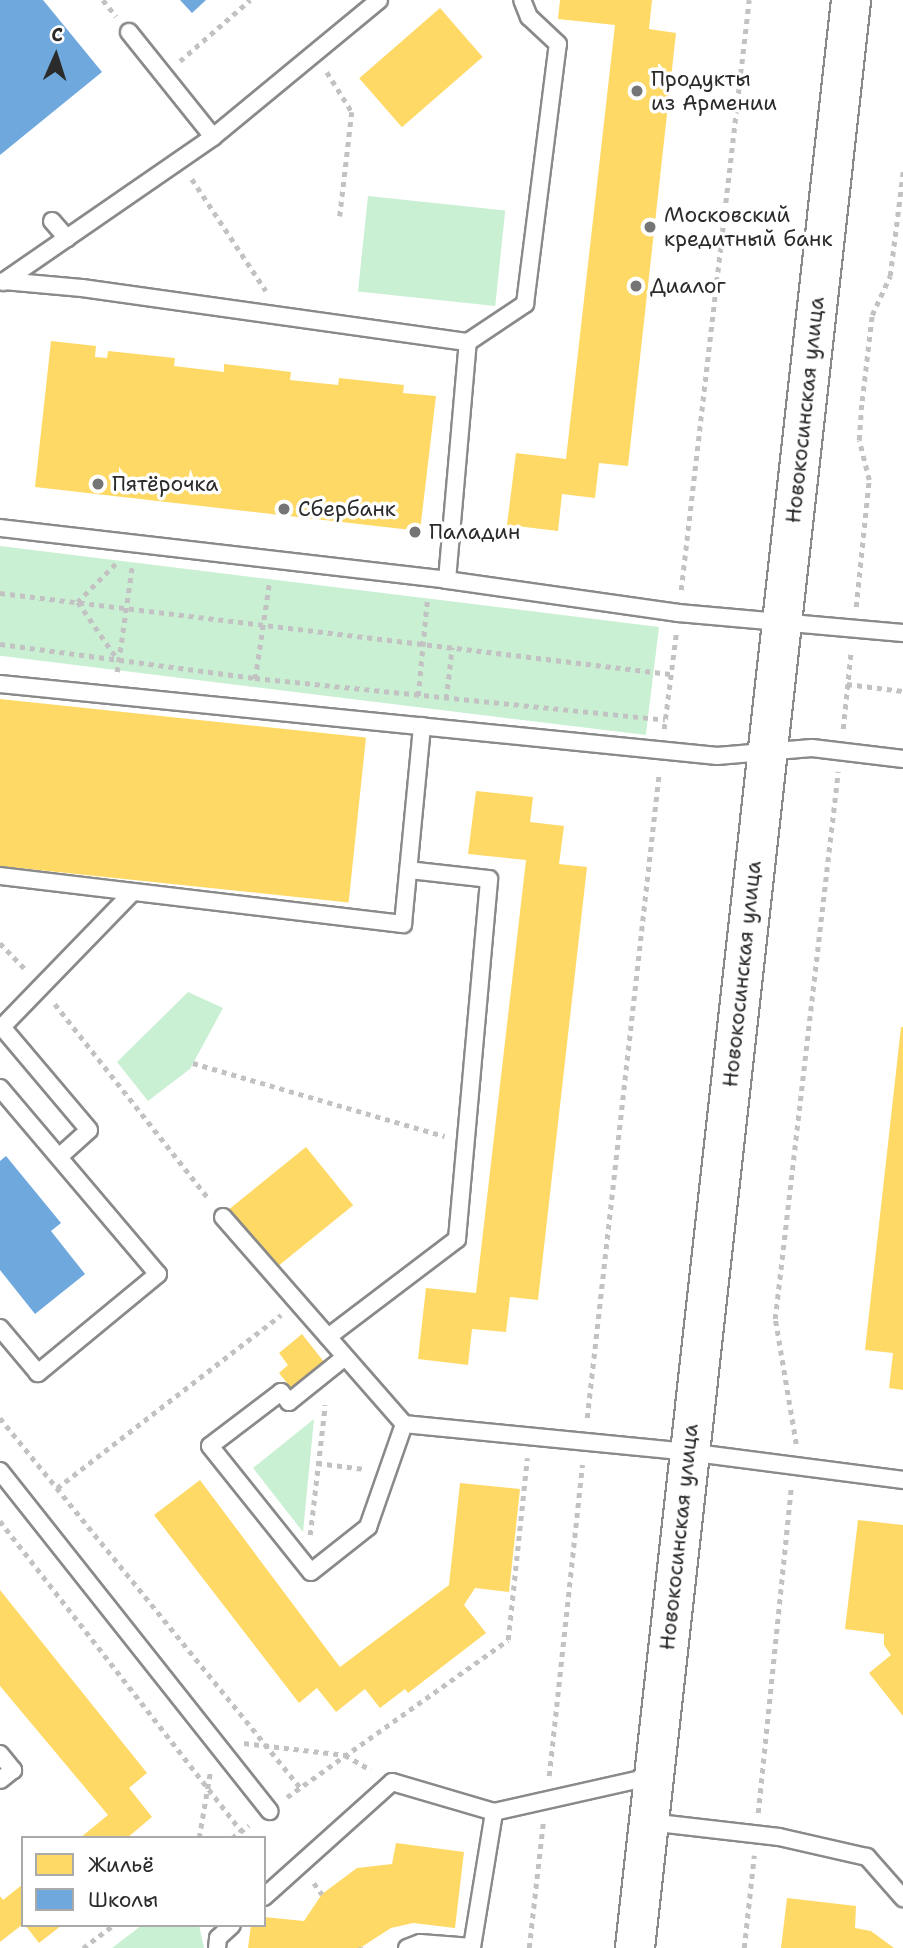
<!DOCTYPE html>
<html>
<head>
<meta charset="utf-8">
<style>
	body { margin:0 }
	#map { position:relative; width:903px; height:1948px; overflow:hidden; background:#fff; font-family:"Shantell Sans",sans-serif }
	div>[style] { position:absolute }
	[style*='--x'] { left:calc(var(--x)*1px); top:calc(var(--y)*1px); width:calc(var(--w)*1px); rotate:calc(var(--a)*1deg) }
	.green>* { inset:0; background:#caf0d4; transform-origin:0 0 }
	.homes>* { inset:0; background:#ffd966; transform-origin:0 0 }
	.schools>* { inset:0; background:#6fa8dc }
	.path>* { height:4.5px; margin-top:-2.25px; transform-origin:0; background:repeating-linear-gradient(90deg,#c2c2c2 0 5px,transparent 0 10px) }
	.roads { filter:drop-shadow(2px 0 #8a8a8a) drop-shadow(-2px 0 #8a8a8a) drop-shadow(0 2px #8a8a8a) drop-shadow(0 -2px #8a8a8a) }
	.lane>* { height:16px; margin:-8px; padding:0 8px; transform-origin:8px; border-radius:8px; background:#fff }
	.secondary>* { height:38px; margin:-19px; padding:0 19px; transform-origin:19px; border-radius:19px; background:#fff }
	.dots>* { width:19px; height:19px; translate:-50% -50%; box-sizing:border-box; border:4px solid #fff; border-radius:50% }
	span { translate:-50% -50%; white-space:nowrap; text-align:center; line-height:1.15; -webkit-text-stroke:7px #fff; paint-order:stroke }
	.poi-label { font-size:21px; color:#2b2b2b }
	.left { translate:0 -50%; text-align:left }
	.street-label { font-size:21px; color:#2b2b2b }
	.legend { position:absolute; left:21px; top:1836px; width:245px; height:91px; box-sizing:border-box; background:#fff; border:2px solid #aaa; margin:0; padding:9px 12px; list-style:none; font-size:21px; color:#2b2b2b }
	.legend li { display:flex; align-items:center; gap:14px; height:35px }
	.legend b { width:35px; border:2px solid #aaa }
	.north { position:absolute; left:21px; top:21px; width:70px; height:70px; -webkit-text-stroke:5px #fff; paint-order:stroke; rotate:3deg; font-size:19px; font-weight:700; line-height:28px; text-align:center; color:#2b2b2b }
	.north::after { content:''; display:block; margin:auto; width:24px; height:32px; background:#2b2b2b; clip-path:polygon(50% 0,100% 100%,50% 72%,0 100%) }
</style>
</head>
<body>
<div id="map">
	<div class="green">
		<i style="left:368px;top:196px;width:138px;height:96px;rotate:6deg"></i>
		<i style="left:0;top:546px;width:664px;height:109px;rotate:7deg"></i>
		<i style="clip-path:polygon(188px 992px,223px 1008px,190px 1069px,148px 1101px,117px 1062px)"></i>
		<i style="clip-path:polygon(314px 1419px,303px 1532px,253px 1468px)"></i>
		<i style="clip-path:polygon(142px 1925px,199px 1925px,204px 1948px,112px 1948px)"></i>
	</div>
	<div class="homes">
		<i style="clip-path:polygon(560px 0,652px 0,649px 29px,676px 33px,628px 466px,599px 463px,595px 498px,562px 494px,558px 531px,507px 525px,516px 453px,566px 459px,615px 25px,558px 19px)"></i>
		<i style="left:440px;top:8px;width:65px;height:107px;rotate:49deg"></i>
		<i style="clip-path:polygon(51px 341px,96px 346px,95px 357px,107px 358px,108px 351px,175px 358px,174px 366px,224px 372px,224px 364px,259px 368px,291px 372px,290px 380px,338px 385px,339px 378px,404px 385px,403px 393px,436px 396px,420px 531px,35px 487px)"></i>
		<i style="left:0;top:699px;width:368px;height:166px;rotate:6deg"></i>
		<i style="clip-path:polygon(476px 791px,533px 797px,530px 822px,564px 826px,559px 864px,587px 867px,538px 1300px,510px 1297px,506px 1332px,472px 1329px,468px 1365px,418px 1359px,422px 1323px,426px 1288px,476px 1293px,526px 860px,468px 854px)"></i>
		<i style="clip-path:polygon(901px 1027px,903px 1027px,903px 1390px,889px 1388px,893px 1353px,865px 1350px)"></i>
		<i style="left:306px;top:1147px;width:75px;height:99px;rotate:51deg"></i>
		<i style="clip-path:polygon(302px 1334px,324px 1362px,291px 1388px,279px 1373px,288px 1365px,279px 1353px)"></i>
		<i style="clip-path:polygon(200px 1480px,340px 1667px,449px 1585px,460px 1483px,520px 1489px,509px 1592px,475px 1588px,464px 1605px,486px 1633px,408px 1693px,405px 1689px,380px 1708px,365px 1689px,336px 1712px,317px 1688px,299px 1703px,154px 1515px)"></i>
		<i style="clip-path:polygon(858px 1520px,903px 1525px,903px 1716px,869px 1673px,891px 1655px,884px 1645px,884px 1634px,845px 1629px)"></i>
		<i style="clip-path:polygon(0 1590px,147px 1773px,129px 1788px,152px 1817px,127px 1838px,80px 1838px,108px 1815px,0 1686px)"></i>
		<i style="clip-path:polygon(396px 1843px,464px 1852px,455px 1928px,413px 1923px,391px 1928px,360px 1948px,248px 1948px,251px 1925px,264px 1925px,264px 1917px,304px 1921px,322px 1894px,357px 1868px,392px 1864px)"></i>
		<i style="clip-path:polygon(23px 1884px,23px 1924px,0 1942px,0 1896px,3px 1900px)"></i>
		<i style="clip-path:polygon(787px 1898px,856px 1906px,855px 1928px,871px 1931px,894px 1948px,781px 1948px)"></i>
		<i style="clip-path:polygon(25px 1925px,62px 1925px,39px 1943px)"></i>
	</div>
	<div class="schools">
		<i style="clip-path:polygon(0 0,43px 0,102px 72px,0 155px)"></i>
		<i style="clip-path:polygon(180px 0,206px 0,192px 13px)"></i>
		<i style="clip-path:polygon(6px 1156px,61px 1223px,51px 1231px,85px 1274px,35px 1314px,0 1270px,0 1161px)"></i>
	</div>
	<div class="path">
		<i style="--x:103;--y:0;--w:21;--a:51"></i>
		<i style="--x:180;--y:61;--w:93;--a:-41.1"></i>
		<i style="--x:327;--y:72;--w:47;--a:58"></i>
		<i style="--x:352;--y:112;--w:105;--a:96.6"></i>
		<i style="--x:192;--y:179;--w:134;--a:56.5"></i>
		<i style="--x:116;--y:564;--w:54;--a:135"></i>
		<i style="--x:78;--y:602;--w:70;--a:55.4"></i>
		<i style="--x:681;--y:590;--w:594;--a:-83.43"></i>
		<i style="--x:0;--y:593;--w:675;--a:6.89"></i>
		<i style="--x:856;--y:607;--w:128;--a:-84.2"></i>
		<i style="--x:869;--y:480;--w:41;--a:-104"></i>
		<i style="--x:859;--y:440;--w:39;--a:-86"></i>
		<i style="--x:862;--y:401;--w:87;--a:-83.4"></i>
		<i style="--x:872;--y:315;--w:43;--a:-65.2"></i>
		<i style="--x:890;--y:276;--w:106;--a:-82.9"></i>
		<i style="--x:0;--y:644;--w:257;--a:7.6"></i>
		<i style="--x:255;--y:678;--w:412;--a:5.8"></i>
		<i style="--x:117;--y:672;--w:107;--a:-81.9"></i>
		<i style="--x:255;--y:679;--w:96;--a:-81.6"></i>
		<i style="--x:847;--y:684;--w:56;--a:7.1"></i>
		<i style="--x:418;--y:696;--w:96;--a:-84.6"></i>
		<i style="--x:446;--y:699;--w:52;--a:-83.4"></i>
		<i style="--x:664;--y:729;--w:96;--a:-82.8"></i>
		<i style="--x:843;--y:729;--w:79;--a:-84.2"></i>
		<i style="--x:0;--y:943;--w:37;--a:46"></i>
		<i style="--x:55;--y:1004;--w:250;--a:51.7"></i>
		<i style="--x:193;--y:1063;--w:262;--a:16.2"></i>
		<i style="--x:0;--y:1418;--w:476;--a:50.9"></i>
		<i style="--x:587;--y:1418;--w:649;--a:-83.63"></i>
		<i style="--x:796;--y:1444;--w:127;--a:-99.5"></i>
		<i style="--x:775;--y:1319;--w:551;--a:-83.43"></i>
		<i style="--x:317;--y:1463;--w:48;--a:7.1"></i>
		<i style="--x:57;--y:1488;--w:283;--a:-37.7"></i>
		<i style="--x:0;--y:1521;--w:393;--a:52.1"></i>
		<i style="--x:310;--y:1535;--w:131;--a:-83.4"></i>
		<i style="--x:244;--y:1743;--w:102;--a:6.8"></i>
		<i style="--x:345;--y:1755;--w:30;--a:30"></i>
		<i style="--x:549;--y:1776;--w:313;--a:-83.9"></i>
		<i style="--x:287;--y:1797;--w:271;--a:-35.4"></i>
		<i style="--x:508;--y:1640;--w:183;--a:-84"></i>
		<i style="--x:758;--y:1813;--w:328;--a:-84.2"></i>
		<i style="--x:199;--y:1838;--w:66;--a:-80.4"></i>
		<i style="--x:232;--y:1838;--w:21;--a:-37"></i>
		<i style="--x:314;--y:1883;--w:14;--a:54"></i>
		<i style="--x:361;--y:1947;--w:1;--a:90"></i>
		<i style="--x:83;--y:1948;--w:39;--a:-37"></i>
		<i style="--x:529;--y:1948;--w:126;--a:-83.6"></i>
		<i style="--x:744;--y:1948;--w:93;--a:-83.8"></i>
	</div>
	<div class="roads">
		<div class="lane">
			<i style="--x:129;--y:32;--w:134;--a:51.3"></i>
			<i style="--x:52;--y:221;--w:23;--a:49"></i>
			<i style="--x:4;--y:281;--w:78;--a:5.1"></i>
			<i style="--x:82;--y:288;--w:390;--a:8"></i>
			<i style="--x:468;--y:342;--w:69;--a:-33.7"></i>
			<i style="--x:525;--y:304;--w:262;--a:-82.8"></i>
			<i style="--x:558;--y:44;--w:40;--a:-137"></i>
			<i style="--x:529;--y:17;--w:18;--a:-112"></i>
			<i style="--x:3;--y:282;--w:255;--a:-34.6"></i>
			<i style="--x:213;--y:137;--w:215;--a:-39.5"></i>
			<i style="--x:0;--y:528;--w:450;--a:6.6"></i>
			<i style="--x:447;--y:580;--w:233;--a:8.1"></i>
			<i style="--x:678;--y:613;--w:226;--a:5.1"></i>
			<i style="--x:447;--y:580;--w:239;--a:-85"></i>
			<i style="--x:0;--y:684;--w:721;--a:5.73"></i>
			<i style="--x:717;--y:756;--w:95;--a:-4.8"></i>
			<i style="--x:812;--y:748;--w:92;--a:6.9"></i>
			<i style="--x:0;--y:876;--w:406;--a:6.8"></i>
			<i style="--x:403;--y:924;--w:199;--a:-84.5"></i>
			<i style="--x:0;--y:1088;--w:244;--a:49.7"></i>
			<i style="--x:158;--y:1274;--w:156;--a:140.5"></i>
			<i style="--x:38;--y:1373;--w:59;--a:-130.2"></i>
			<i style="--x:59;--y:1157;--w:40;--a:-42"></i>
			<i style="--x:89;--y:1130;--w:135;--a:-130.2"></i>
			<i style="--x:2;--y:1027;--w:188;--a:-45.9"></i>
			<i style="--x:223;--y:1217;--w:275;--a:48.8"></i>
			<i style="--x:404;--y:1424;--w:285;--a:5.6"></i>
			<i style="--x:688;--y:1452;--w:217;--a:7.4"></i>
			<i style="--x:328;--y:1337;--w:162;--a:-37.2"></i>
			<i style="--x:457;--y:1239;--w:361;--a:-84.9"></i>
			<i style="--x:489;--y:879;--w:81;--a:-173.6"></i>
			<i style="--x:345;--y:1357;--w:72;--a:141.2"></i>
			<i style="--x:289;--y:1402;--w:13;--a:-129"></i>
			<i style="--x:281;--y:1392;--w:89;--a:142.7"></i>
			<i style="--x:210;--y:1446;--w:161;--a:51.3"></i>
			<i style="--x:311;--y:1572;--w:73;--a:-38.3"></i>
			<i style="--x:368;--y:1527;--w:109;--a:-70.7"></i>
			<i style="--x:0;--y:1471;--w:434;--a:51.6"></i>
			<i style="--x:0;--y:1754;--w:21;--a:51"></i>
			<i style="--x:13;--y:1770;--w:16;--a:142"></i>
			<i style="--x:649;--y:1822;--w:131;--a:6.6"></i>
			<i style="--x:779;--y:1837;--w:90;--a:12.8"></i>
			<i style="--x:867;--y:1857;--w:55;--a:48.7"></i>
			<i style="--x:264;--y:1897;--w:172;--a:-41.9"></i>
			<i style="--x:392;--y:1782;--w:106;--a:16.4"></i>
			<i style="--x:494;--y:1812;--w:164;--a:-12.7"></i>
			<i style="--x:217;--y:1948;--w:10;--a:-84"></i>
			<i style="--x:218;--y:1938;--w:19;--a:-43"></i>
			<i style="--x:407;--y:1948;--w:14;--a:-21"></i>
			<i style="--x:420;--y:1943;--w:52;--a:4.4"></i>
			<i style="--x:472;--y:1947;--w:137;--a:-80.7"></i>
		</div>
		<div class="secondary">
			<i style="--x:635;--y:1948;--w:1960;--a:-83.67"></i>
		</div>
	</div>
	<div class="dots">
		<i style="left:637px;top:91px;background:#757575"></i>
		<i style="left:650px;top:227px;background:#757575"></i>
		<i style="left:636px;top:286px;background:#757575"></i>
		<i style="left:98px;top:484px;background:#757575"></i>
		<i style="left:284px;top:509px;background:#757575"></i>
		<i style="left:415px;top:532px;background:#757575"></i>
	</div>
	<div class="poi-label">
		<span class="left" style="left:651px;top:91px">Продукты<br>из Армении</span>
		<span class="left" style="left:664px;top:227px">Московский<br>кредитный банк</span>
		<span class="left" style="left:650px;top:286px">Диалог</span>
		<span class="left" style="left:112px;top:484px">Пятёрочка</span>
		<span class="left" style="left:298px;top:509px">Сбербанк</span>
		<span class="left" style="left:429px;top:532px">Паладин</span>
	</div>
	<div class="street-label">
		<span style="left:805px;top:410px;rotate:-84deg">Новокосинская улица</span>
		<span style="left:742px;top:974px;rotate:-84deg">Новокосинская улица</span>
		<span style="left:679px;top:1537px;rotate:-84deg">Новокосинская улица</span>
	</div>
	<ul class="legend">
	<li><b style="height:19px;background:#ffd966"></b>Жильё</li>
	<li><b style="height:19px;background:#6fa8dc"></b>Школы</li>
	</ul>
	<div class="north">С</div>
</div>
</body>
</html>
